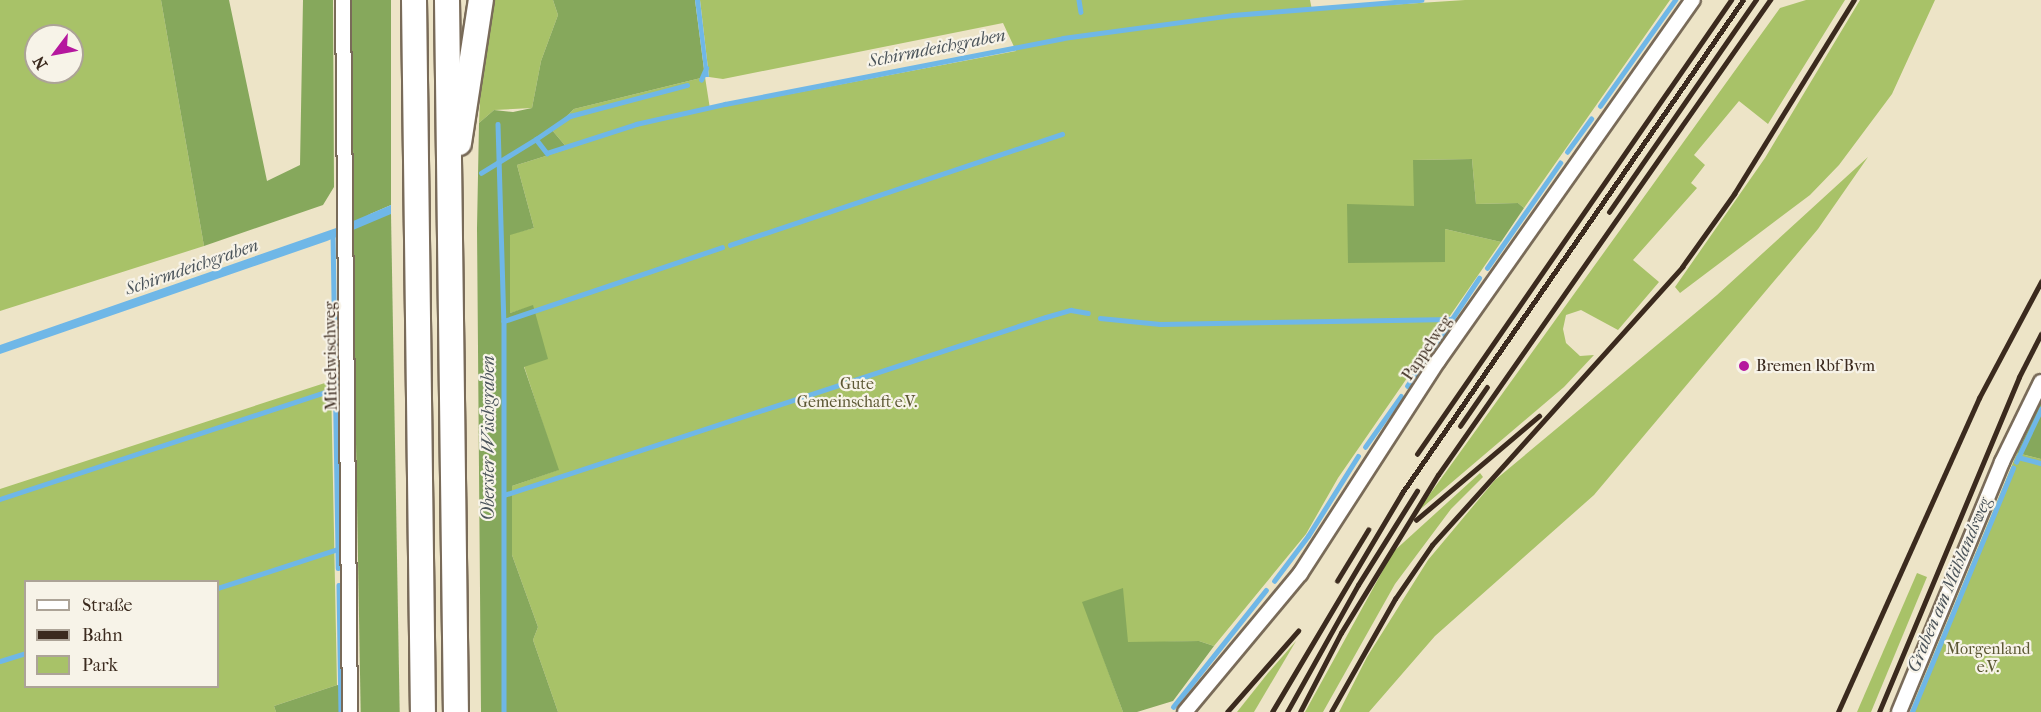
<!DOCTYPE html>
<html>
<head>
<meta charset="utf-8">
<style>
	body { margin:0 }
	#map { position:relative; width:2041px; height:712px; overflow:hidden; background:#ede4c7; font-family:"IM FELL French Canon",serif }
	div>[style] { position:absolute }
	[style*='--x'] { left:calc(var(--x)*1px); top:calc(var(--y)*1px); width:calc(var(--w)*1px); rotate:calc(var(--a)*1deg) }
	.green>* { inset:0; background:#a8c268 }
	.forest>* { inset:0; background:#86a85c; transform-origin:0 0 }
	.water>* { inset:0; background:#6fb7e7 }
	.stream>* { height:4.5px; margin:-2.25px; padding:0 2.25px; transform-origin:2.25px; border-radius:2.25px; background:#6fb7e7 }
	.roads { filter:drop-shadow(2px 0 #796b59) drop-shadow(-2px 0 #796b59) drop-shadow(0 2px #796b59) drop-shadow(0 -2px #796b59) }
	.street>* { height:14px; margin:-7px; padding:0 7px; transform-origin:7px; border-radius:7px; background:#fff }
	.highway>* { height:24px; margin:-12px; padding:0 12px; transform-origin:12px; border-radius:12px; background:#fff }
	.rail>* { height:4.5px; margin:-2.25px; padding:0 2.25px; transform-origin:2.25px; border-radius:2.25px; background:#3b2a1e }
	.dots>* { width:16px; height:16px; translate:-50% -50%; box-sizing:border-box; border:3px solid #f7f3e8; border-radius:50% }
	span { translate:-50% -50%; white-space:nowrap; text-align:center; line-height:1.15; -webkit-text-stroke:4.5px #f7f3e8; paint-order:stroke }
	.street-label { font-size:16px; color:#3b2a1e }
	.poi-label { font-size:16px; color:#3b2a1e }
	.left { translate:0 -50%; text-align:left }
	.park-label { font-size:16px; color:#5c5834 }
	.water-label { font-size:18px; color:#4b545a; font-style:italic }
	.legend { position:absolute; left:24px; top:580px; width:195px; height:108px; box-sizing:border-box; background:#f7f3e8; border:2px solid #aca397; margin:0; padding:8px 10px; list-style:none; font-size:18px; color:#3b2a1e }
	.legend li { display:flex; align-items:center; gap:12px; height:30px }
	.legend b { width:30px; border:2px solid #aca397 }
	.north { position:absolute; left:24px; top:24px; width:60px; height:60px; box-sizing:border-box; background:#f7f3e8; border:2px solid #aca397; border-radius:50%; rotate:238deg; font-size:16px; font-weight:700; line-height:24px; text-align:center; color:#3b2a1e }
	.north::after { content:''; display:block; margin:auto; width:21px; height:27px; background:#b5179e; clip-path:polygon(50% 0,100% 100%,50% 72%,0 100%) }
</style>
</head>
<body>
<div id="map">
	<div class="green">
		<i style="clip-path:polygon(evenodd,0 0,161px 0,204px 246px,0 311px,0 0,36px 36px,72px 36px,72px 72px,36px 72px,36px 36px)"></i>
		<i style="clip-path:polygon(491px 0,553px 0,558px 15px,541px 61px,532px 108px,494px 110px,479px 123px,481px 76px)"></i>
		<i style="clip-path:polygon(700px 0,1310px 0,1312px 10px,1465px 0,1670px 0,1524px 208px,1518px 203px,1476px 204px,1472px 159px,1413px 160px,1445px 261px,1445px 229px,1501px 242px,1338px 478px,1306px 534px,1214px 646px,1199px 641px,1128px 643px,1083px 602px,1123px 712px,558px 712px,533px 640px,538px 627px,512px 555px,512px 486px,558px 470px,524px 366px,533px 306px,510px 313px,510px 234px,534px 228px,517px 165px,568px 149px,552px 130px,574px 109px,705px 77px,710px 109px,1016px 51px,1003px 23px,723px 79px,709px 77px)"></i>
		<i style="clip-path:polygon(1806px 0,1845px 0,1768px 124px,1739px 101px,1694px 155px,1705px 165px,1691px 183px,1697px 188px,1633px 260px,1659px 282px,1618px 330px,1581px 310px,1566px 315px,1563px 329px,1566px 343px,1580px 356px,1594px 355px,1564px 387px,1417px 512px,1780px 8px)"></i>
		<i style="clip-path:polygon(1860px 0,1935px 0,1892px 94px,1839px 165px,1810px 195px,1680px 293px,1675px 287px,1765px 158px)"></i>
		<i style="clip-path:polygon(1868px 157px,1818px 229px,1594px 495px,1435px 636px,1369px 712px,1339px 712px,1367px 657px,1428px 560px,1495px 480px,1717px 295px)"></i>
		<i style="clip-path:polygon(evenodd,331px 381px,337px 685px,274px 706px,276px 712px,0 712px,0 489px,331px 381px,26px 582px,218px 582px,218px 686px,26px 686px,26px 582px)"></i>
		<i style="clip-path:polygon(2017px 453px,2041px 459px,2041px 712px,1910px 712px)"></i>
		<i style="clip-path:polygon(1480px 473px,1483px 477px,1451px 509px,1395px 584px,1323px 712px,1305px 712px,1393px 552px)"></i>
		<i style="clip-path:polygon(1917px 573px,1927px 577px,1871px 712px,1857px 712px)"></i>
		<i style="clip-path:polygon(1296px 641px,1254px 712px,1237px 712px,1268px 673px)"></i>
	</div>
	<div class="forest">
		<i style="clip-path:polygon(161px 0,229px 0,267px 181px,300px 165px,303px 0,333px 0,334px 187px,323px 205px,204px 246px)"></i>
		<i style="clip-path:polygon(351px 0,391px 0,391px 205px,354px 221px)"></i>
		<i style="clip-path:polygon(553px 0,695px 0,705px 77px,574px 109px,552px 130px,568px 149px,517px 165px,534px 228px,510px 235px,510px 313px,533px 305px,548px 359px,524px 367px,559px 470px,512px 486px,512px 555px,538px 627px,533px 640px,558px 712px,481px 712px,477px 228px,479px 123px,494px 110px,513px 112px,532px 108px,541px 61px,558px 15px)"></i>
		<i style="clip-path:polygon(1472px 159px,1476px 204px,1518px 203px,1524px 208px,1501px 242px,1445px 229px,1445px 262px,1348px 263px,1347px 204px,1414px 206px,1413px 160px)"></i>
		<i style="left:391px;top:214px;width:498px;height:39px;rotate:89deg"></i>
		<i style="clip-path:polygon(2041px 402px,2041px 459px,2017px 453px)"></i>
		<i style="clip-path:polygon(1123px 588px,1128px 642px,1199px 641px,1214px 646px,1173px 701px,1137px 712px,1123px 712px,1082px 602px)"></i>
		<i style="clip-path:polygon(337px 685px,346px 687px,346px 712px,276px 712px,274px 706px)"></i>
	</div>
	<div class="water">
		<i style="clip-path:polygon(695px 0,700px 0,709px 77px,705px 77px)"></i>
		<i style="clip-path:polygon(391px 205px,391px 214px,327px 241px,0 354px,0 345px,339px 227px)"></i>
	</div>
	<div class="stream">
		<i style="--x:1079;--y:0;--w:12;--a:81"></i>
		<i style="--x:701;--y:80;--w:13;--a:-67"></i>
		<i style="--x:1600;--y:106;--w:130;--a:-54.7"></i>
		<i style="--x:498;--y:124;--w:197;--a:88.3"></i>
		<i style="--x:504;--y:321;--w:391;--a:90"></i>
		<i style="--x:536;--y:139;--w:41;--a:-34.1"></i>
		<i style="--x:570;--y:116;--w:121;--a:-14.8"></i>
		<i style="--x:1567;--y:152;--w:41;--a:-54"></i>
		<i style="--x:481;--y:173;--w:65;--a:-31.7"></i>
		<i style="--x:536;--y:139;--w:18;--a:52"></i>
		<i style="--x:547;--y:153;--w:94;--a:-18"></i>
		<i style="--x:636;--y:124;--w:91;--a:-12.7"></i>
		<i style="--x:725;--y:104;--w:344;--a:-11"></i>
		<i style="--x:1063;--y:38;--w:172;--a:-7.7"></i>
		<i style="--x:1233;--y:15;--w:189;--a:-4.6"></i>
		<i style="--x:333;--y:233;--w:335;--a:89.1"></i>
		<i style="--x:730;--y:245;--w:350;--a:-18.5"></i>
		<i style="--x:1487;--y:268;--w:128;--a:-55.2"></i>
		<i style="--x:1100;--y:318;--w:60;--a:5.7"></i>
		<i style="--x:1160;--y:324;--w:292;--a:-1"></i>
		<i style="--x:504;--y:321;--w:230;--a:-18.7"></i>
		<i style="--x:1432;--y:349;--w:85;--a:-56.5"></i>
		<i style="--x:1407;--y:386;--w:34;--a:-56"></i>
		<i style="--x:1365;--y:447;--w:62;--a:-54.8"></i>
		<i style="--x:2018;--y:457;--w:24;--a:15"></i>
		<i style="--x:2016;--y:462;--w:59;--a:-64.7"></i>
		<i style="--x:504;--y:495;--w:570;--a:-18.18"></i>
		<i style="--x:1046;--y:317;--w:26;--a:-16"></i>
		<i style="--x:1071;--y:310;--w:17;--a:10"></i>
		<i style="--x:0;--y:499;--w:352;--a:-18.2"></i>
		<i style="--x:1274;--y:581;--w:56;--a:-52.9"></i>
		<i style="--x:1308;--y:536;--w:94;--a:-58"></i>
		<i style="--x:339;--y:585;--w:127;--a:89.1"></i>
		<i style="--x:218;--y:588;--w:126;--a:-18"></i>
		<i style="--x:0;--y:661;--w:27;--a:-17"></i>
		<i style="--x:1173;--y:707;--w:149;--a:-51.5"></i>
		<i style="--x:1912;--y:712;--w:264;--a:-67.5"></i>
	</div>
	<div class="roads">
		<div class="street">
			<i style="--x:343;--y:0;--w:712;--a:89.44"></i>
			<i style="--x:1185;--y:712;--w:180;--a:-50.2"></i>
			<i style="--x:1300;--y:574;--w:254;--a:-57.1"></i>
			<i style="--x:1438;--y:361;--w:442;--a:-54.8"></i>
			<i style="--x:1899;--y:712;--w:270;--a:-67.6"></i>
			<i style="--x:2002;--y:462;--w:89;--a:-64"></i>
		</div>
		<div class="highway">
			<i style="--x:414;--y:0;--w:712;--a:89.28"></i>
			<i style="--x:447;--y:0;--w:712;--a:89.28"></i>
			<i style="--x:459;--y:143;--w:145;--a:-81.3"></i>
		</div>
	</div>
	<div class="rail">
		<i style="--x:1609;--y:212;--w:258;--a:-55.3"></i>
		<i style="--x:1460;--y:426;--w:47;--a:-55.3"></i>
		<i style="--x:1417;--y:454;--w:552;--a:-55.33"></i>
		<i style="--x:1416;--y:520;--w:161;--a:-40.2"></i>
		<i style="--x:1337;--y:581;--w:60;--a:-58.7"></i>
		<i style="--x:1227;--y:712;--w:108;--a:-48.8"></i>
		<i style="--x:1272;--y:712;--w:255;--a:-59.3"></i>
		<i style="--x:1402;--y:493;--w:599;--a:-55.33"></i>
		<i style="--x:1287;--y:712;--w:145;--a:-60.8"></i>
		<i style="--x:1358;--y:585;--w:111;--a:-57.9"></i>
		<i style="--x:1300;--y:712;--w:89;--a:-62.6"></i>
		<i style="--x:1341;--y:633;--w:185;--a:-58.5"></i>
		<i style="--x:1438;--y:475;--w:580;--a:-55.05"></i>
		<i style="--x:1331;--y:712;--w:130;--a:-60.5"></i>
		<i style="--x:1395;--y:599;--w:65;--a:-55.6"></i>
		<i style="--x:1432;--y:545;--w:374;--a:-48"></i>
		<i style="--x:1682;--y:267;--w:90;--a:-54.5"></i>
		<i style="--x:1734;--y:194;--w:228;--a:-58.3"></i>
		<i style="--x:1838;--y:712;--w:344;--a:-65.8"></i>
		<i style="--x:1979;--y:398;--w:132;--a:-61.9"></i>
		<i style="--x:1879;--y:712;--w:363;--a:-67.3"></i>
		<i style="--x:2019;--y:377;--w:48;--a:-62.9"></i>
	</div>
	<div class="dots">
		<i style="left:1744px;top:366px;background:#b5179e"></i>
	</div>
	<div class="street-label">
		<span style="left:1427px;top:348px;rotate:-56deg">Pappelweg</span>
		<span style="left:331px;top:356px;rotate:-91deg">Mittelwischweg</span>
	</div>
	<div class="poi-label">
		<span class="left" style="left:1756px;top:366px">Bremen Rbf Bvm</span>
	</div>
	<div class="park-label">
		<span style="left:857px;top:393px">Gute<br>Gemeinschaft e.V.</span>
		<span style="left:1988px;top:658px">Morgenland<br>e.V.</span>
	</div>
	<div class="water-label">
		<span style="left:937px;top:49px;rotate:-11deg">Schirmdeichgraben</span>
		<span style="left:192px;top:268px;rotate:-19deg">Schirmdeichgraben</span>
		<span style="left:489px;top:438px;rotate:-90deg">Oberster Wischgraben</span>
		<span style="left:1950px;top:585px;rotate:-67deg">Graben am Mählandsweg</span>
	</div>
	<ul class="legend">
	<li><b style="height:8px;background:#fff"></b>Straße</li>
	<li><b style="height:8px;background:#3b2a1e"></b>Bahn</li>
	<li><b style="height:16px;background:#a8c268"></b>Park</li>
	</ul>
	<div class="north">N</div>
</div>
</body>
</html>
